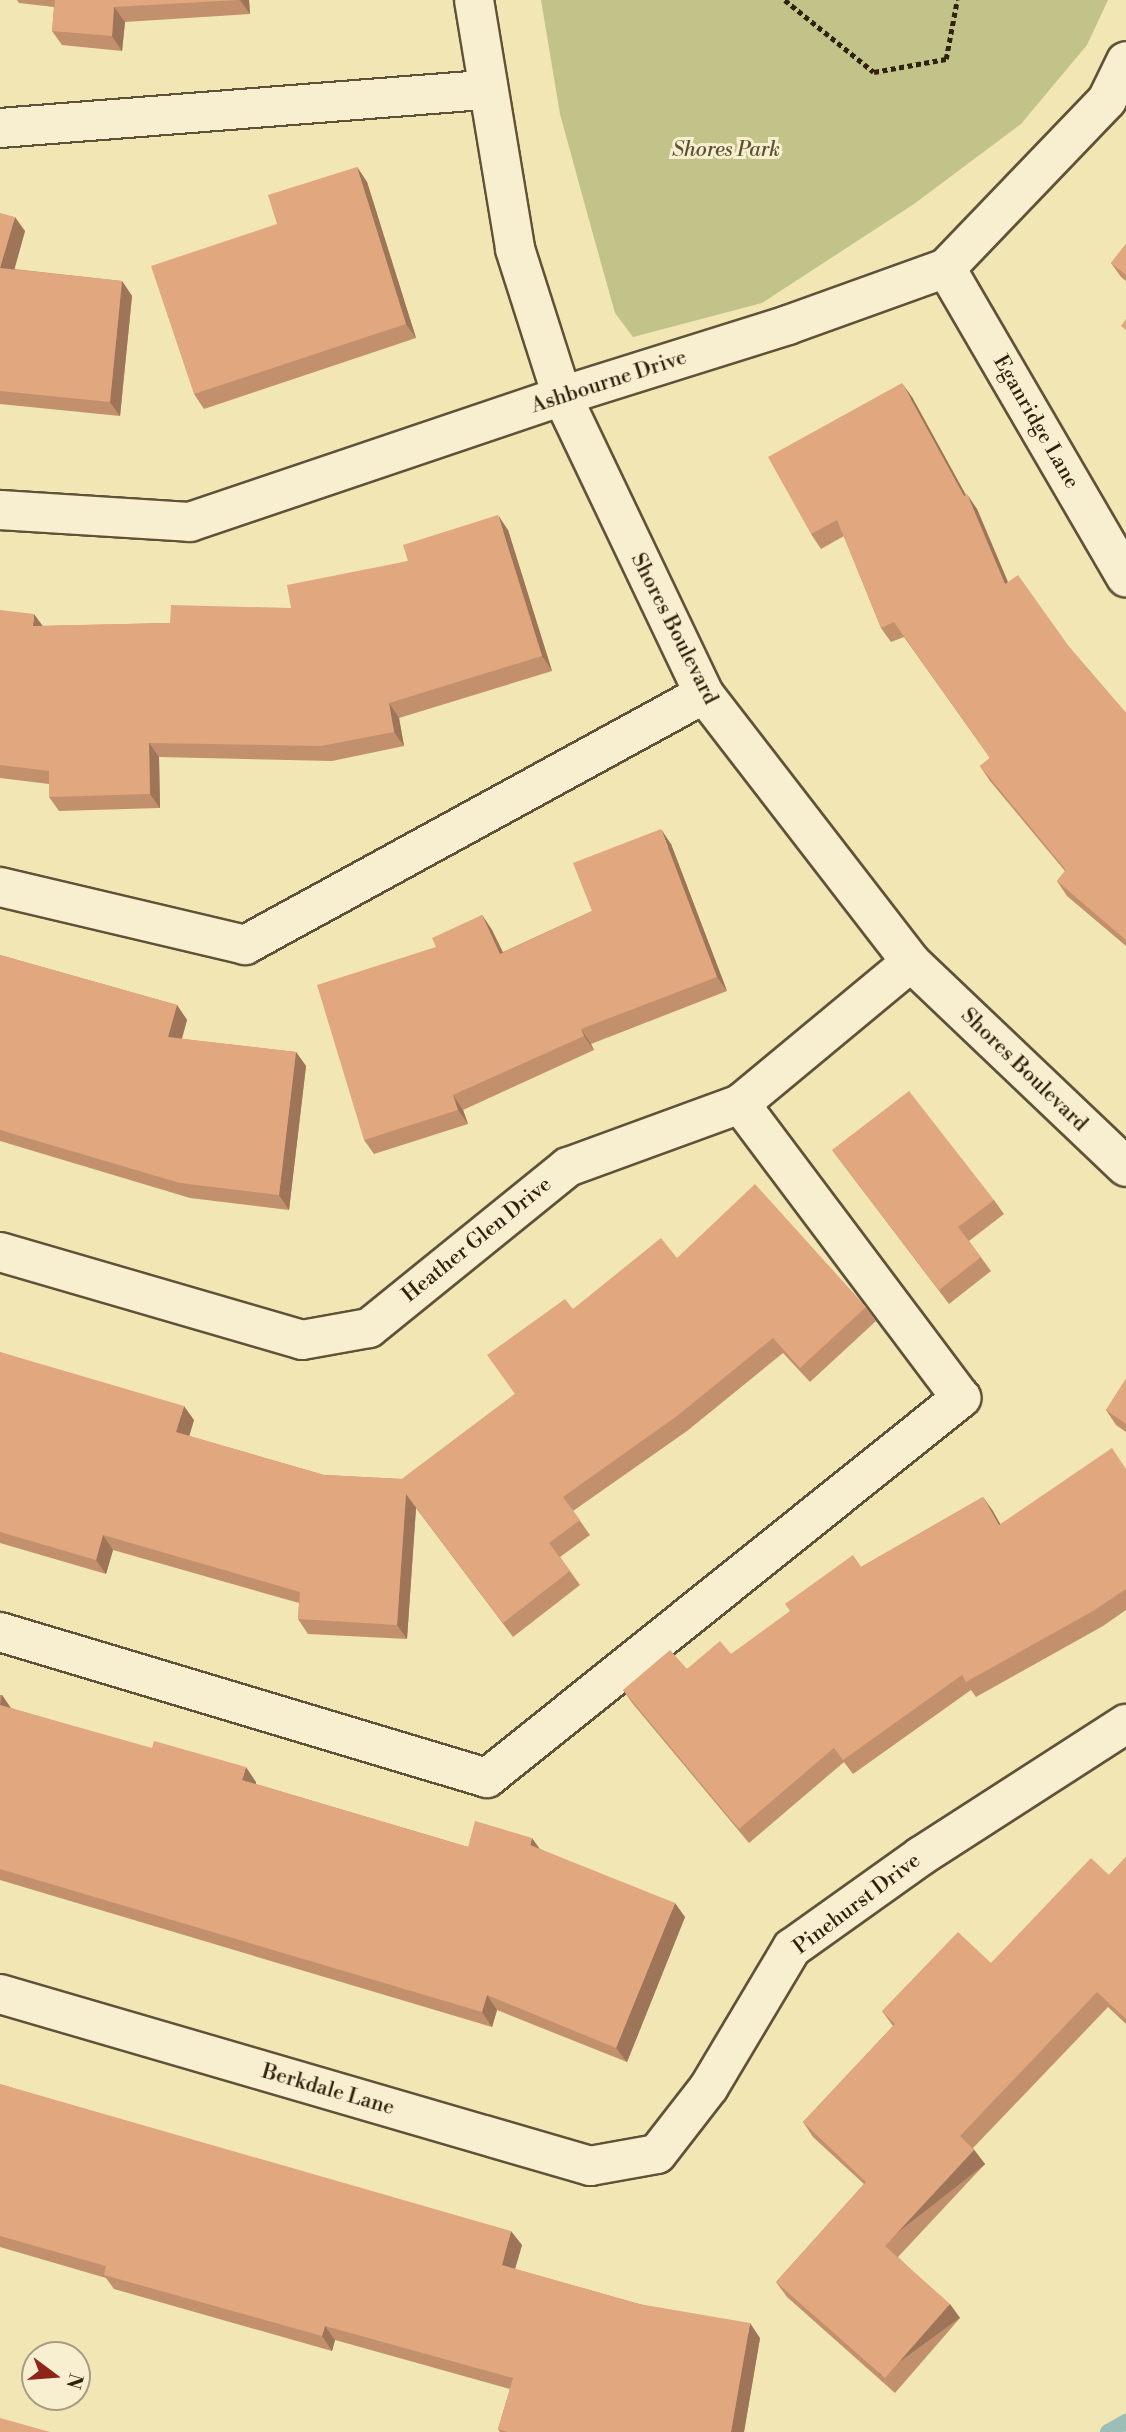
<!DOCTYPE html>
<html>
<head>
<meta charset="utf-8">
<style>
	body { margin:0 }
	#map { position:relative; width:1126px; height:2432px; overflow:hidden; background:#f2e6b5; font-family:"Libre Bodoni",serif }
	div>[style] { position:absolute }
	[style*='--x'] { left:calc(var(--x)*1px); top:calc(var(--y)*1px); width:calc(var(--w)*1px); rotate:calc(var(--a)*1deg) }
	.green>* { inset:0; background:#c1c389 }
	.stream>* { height:16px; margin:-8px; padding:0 8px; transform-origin:8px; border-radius:8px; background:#9dbeb6 }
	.path>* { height:4.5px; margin-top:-2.25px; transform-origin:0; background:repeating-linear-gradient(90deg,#2f210e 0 5px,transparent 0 8.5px) }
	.roads { filter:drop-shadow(2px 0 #605238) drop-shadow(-2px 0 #605238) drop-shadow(0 2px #605238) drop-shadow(0 -2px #605238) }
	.minor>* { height:38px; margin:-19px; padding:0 19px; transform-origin:19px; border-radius:19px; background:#f7efcf }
	.wall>* { inset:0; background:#c2906d }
	.shaded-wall>* { inset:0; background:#9e7559; transform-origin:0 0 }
	.building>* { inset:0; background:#e1a77f }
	span { translate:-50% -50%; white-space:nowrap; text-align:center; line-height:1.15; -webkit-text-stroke:6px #f7efcf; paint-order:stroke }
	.park-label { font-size:21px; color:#5b5233; font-style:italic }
	.street-label { font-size:21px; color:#2f210e }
	.north { position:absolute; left:21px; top:2341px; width:70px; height:70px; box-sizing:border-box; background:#f7efcf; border:2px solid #a79d82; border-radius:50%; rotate:106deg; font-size:19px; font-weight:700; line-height:28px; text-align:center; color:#2f210e }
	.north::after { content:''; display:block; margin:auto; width:24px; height:32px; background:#8f2418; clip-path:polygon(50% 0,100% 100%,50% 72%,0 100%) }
</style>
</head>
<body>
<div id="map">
	<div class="green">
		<i style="clip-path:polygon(541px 0,1108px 0,1087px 45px,1021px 124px,914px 204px,762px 303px,633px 337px,615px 313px,589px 220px,560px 114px)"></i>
	</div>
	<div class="stream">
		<i style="--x:1108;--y:2432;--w:21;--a:-29"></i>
	</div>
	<div class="path">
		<i style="--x:785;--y:0;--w:114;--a:39"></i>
		<i style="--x:874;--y:72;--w:73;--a:-10.2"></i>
		<i style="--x:946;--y:59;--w:60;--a:-79.4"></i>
	</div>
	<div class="roads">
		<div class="minor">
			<i style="--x:474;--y:0;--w:252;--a:80.6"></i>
			<i style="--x:515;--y:249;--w:154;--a:72.3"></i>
			<i style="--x:562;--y:396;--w:330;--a:64.5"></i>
			<i style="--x:704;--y:694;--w:339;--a:52.3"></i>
			<i style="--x:911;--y:962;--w:297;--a:43.6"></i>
			<i style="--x:0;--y:128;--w:488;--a:-4.5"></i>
			<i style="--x:946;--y:268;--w:358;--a:59.8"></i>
			<i style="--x:0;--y:510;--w:190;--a:3.6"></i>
			<i style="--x:190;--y:522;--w:393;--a:-18.7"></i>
			<i style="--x:562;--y:396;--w:237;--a:-17.4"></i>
			<i style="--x:788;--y:325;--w:168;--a:-19.8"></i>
			<i style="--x:946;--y:268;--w:233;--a:-46.2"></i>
			<i style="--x:1107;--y:100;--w:43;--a:-64"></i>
			<i style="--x:0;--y:887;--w:252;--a:13.3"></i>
			<i style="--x:245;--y:945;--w:523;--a:-28.67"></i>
			<i style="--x:0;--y:1252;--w:315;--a:16.2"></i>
			<i style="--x:302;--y:1340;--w:68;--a:-10.2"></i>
			<i style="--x:369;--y:1328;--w:256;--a:-39"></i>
			<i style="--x:568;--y:1167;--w:183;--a:-20.1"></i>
			<i style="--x:740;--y:1104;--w:222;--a:-39.7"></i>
			<i style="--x:0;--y:1632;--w:508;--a:16.69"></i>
			<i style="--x:487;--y:1778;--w:608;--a:-38.72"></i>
			<i style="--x:961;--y:1398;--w:368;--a:-126.9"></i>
			<i style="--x:0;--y:1994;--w:615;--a:16.25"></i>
			<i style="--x:590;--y:2166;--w:68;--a:-10.2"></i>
			<i style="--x:657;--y:2154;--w:85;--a:-52.2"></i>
			<i style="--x:709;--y:2087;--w:162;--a:-59.2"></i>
			<i style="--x:792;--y:1948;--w:158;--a:-35.5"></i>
			<i style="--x:921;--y:1856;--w:244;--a:-32.8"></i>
		</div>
	</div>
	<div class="wall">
		<i style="clip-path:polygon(17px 0,249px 0,250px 14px,125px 22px,122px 51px,62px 45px,52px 31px,54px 7px,19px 3px)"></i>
		<i style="clip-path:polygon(357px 167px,367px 182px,416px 338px,204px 409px,194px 394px,277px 224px)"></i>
		<i style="clip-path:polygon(0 213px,25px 231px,14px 269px,122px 281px,132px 296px,120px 416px,0 404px)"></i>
		<i style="clip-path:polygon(1126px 244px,1126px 281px,1121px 277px,1111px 263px)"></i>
		<i style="clip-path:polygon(912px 397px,966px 495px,977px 509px,1008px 582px,1070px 648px,1126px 713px,1126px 946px,1067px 896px,1057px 881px,1065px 871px,990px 781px,980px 766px,990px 758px,904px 637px,891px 642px,881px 628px,844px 536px,821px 549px,811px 534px)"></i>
		<i style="clip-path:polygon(508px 530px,552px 671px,399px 718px,404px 746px,332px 761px,159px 757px,160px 808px,59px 811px,49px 797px,49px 784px,0 778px,0 610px,43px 626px,170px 623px,291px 608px,408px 561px)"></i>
		<i style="clip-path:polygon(671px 844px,727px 991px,591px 1044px,594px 1050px,463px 1110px,468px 1124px,374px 1154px,364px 1140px,436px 947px,482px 915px,492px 930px,503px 952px,592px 911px)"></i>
		<i style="clip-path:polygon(0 955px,177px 1005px,187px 1020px,182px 1039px,296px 1052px,306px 1066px,289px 1210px,190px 1198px,0 1141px)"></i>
		<i style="clip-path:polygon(832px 1150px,994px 1200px,1004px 1214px,969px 1241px,991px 1271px,949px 1304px)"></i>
		<i style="clip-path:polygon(677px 1258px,866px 1307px,876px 1321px,810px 1382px,783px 1353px,687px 1431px,573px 1511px,590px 1535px,560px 1557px,580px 1585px,513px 1637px,416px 1508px,407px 1639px,308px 1634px,298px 1619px,299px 1603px,113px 1550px,106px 1574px,0 1543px,0 1352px,194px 1420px,189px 1436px,324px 1475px,402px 1479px,515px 1394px,573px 1309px)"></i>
		<i style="clip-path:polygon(1126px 1379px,1126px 1432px,1116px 1425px,1106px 1410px)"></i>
		<i style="clip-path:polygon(1126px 1469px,1126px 1610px,1103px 1626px,976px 1697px,971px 1690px,853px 1774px,844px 1762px,749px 1843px,633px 1704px,623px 1690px,731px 1654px,861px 1567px,983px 1497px,1000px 1524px)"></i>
		<i style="clip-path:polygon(0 1695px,2px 1695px,11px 1708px,256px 1782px,256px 1784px,468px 1847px,540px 1849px,685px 1917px,627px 2062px,497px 2010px,492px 2027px,0 1880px)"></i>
		<i style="clip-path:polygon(1126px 1857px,1126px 2024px,1108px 2007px,973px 2148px,985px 2164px,898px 2257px,960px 2318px,895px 2393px,787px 2297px,776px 2282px,864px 2184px,813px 2137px,803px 2122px,893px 2026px,882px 2011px,991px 1963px,1109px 1875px)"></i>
		<i style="clip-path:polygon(0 2084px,522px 2245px,515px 2269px,760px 2338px,744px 2432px,500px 2432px,498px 2429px,510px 2389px,335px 2340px,332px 2351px,114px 2289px,106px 2278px,0 2247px)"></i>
	</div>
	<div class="shaded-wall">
		<i style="clip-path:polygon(240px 0,249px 0,250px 14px)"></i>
		<i style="clip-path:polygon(114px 7px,125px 22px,122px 51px,112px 36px)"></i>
		<i style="clip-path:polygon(357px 167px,367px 182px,416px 338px,406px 324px)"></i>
		<i style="clip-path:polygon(15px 217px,25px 231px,11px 282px,0 268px)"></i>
		<i style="clip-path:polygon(122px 281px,132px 296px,120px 416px,110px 402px)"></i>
		<i style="clip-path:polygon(902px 383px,912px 397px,974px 510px,964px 496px)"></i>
		<i style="clip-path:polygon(967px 494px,977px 509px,1015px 599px,1005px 584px)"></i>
		<i style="clip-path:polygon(498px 515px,508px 530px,552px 671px,542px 656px)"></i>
		<i style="clip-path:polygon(34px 614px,45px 629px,33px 626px)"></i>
		<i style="clip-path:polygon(389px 703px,399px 718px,404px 746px,394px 732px)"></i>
		<i style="clip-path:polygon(149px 743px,159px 757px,160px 808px,150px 794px)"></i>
		<i style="clip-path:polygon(661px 829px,671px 844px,727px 991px,717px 977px)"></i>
		<i style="clip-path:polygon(482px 915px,492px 930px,510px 968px,500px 954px)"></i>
		<i style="clip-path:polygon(177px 1005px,187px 1020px,178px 1051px,168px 1037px)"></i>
		<i style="clip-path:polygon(581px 1029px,591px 1044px,594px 1050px,584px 1036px)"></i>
		<i style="clip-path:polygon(296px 1052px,306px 1066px,289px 1210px,279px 1195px)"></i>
		<i style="clip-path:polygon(453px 1095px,463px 1110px,468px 1124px,458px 1110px)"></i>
		<i style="clip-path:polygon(184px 1406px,194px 1420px,186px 1447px,176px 1432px)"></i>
		<i style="clip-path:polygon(406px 1494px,416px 1508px,407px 1639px,397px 1625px)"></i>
		<i style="clip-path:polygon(983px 1497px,993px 1511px,1009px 1540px,999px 1525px)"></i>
		<i style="clip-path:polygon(103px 1535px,113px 1550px,106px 1574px,96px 1560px)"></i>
		<i style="clip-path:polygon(2px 1695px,12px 1710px,0 1706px)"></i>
		<i style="clip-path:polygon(246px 1767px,256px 1782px,252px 1795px,242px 1780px)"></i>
		<i style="clip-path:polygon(532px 1838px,542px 1852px,530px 1845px)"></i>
		<i style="clip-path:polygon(675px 1903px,685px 1917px,627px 2062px,616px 2048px)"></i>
		<i style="clip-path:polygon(487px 1995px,497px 2010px,492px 2027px,482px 2012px)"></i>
		<i style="left:974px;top:2150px;width:18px;height:131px;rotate:52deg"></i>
		<i style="clip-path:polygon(511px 2231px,522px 2245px,512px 2279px,502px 2265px)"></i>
		<i style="left:950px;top:2304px;width:17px;height:98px;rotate:54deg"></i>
		<i style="clip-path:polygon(750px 2323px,760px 2338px,744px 2432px,731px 2432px)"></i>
		<i style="clip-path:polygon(325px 2326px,335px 2340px,332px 2351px,322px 2336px)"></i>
	</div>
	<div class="building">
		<i style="clip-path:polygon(55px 0,238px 0,114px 7px,112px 36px,52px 31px)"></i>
		<i style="clip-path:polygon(357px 167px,406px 324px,194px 394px,151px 266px,277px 224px,268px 195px)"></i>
		<i style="clip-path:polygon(0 213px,15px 217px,0 268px,122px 281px,110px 402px,0 391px)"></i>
		<i style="clip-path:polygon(1126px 244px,1126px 275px,1111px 263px)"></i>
		<i style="clip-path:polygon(1126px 319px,1126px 330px,1121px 326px)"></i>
		<i style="clip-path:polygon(902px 383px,964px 496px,967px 494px,1005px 584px,1018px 575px,1070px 648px,1126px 713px,1126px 940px,1057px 881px,1066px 870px,980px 766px,990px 758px,894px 622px,881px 628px,837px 520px,811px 534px,768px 457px)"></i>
		<i style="clip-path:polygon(498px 515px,542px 656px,389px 703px,394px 732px,321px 746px,149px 743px,150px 794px,49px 797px,49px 771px,0 765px,0 610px,34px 614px,33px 626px,170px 623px,171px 605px,291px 608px,287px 585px,408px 561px,403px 545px)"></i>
		<i style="clip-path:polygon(661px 829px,717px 977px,581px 1029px,584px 1036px,453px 1095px,458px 1110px,364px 1140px,317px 985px,436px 947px,432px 938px,482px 915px,500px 954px,592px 911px,573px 863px)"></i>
		<i style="clip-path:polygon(0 955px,177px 1005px,168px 1037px,296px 1052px,279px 1195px,180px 1183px,0 1130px)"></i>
		<i style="clip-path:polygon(909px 1091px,994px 1200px,958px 1227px,981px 1257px,939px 1290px,832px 1150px)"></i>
		<i style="clip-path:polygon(755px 1184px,866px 1307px,800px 1368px,773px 1338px,677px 1416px,563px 1497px,580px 1520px,549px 1543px,570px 1571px,503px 1623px,406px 1494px,397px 1625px,298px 1619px,300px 1592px,103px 1535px,96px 1560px,0 1532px,0 1352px,184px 1406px,176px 1432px,324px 1475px,402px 1479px,515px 1394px,487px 1355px,565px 1299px,573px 1309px,661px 1238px,677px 1258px)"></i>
		<i style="clip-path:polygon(1126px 1379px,1126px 1424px,1106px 1410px)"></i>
		<i style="clip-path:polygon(1112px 1448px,1126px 1469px,1126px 1589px,1093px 1611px,966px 1682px,962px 1675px,843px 1760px,834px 1748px,739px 1829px,623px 1690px,670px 1650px,687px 1669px,720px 1641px,731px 1654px,790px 1611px,785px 1604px,853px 1555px,861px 1567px,983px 1497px,999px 1525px)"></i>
		<i style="clip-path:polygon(0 1705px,152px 1748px,154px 1741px,246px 1767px,242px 1780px,468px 1847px,475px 1821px,532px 1838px,530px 1845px,675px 1903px,616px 2048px,487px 1995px,482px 2012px,0 1869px)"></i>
		<i style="clip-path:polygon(1126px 1857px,1126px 2019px,1097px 1992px,960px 2136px,974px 2150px,885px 2246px,950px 2304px,885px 2378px,776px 2282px,866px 2182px,803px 2122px,895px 2024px,882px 2011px,958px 1932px,991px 1963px,1091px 1858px,1109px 1875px)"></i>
		<i style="clip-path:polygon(0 2084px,511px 2231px,502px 2265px,639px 2304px,750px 2323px,731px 2432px,507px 2432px,498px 2429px,513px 2378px,325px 2326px,322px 2336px,104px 2275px,106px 2266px,0 2236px)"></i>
		<i style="clip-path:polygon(0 2418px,50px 2432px,0 2432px)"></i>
	</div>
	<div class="park-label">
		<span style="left:726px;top:150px">Shores Park</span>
	</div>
	<div class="street-label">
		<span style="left:609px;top:382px;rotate:-18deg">Ashbourne Drive</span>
		<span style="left:1036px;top:422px;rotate:60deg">Eganridge Lane</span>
		<span style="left:674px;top:629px;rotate:63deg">Shores Boulevard</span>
		<span style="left:1024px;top:1070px;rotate:44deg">Shores Boulevard</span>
		<span style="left:477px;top:1240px;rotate:-39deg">Heather Glen Drive</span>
		<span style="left:857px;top:1904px;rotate:-37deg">Pinehurst Drive</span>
		<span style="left:328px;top:2090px;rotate:16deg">Berkdale Lane</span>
	</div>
	<div class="north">N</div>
</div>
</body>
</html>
